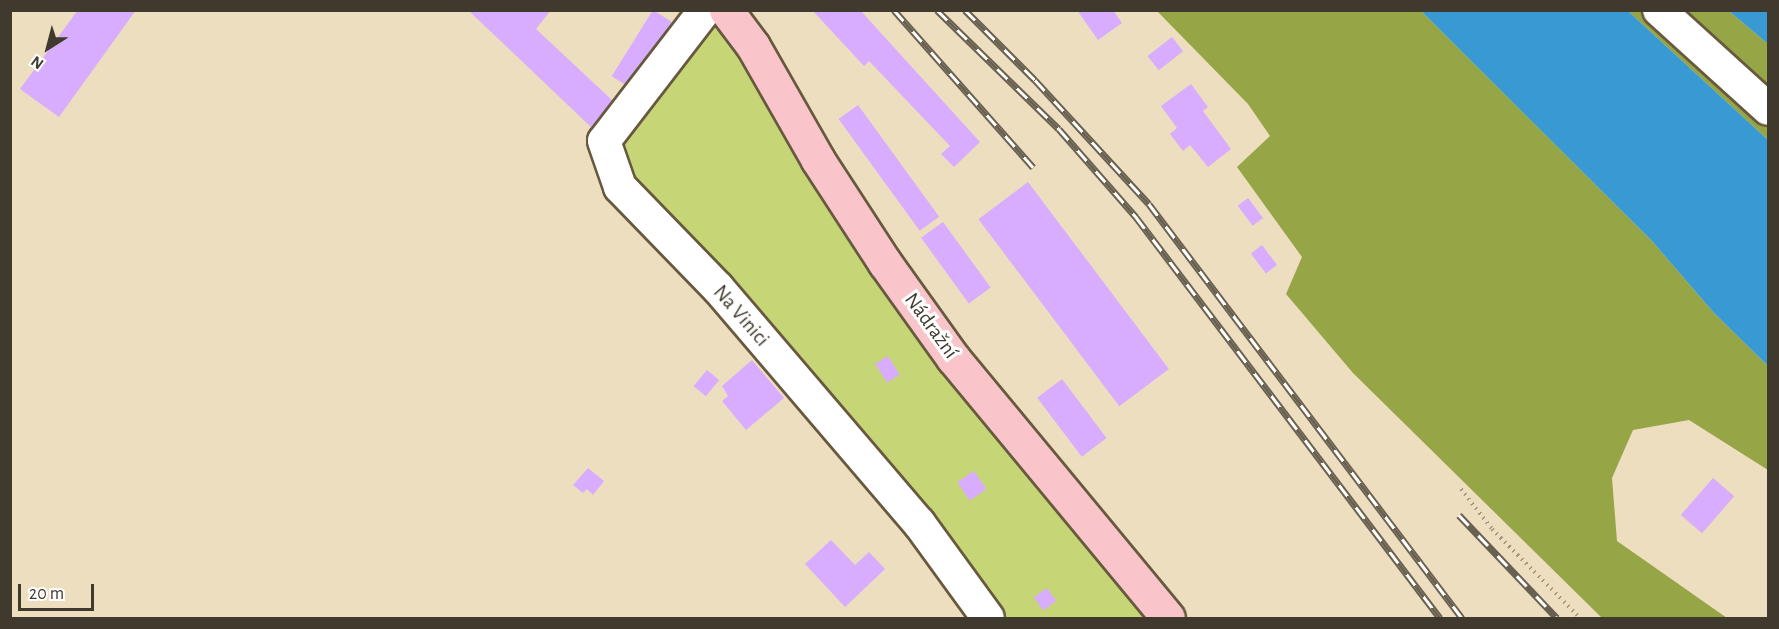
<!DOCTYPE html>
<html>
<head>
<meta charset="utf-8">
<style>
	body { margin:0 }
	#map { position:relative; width:1779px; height:629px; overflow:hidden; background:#eddebf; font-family:"Alegreya Sans",sans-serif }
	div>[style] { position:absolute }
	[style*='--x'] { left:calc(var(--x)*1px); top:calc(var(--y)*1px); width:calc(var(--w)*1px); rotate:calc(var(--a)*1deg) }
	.green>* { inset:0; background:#c6d677 }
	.forest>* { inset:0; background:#96a545 }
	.water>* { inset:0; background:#399ad3 }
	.building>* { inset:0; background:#d8acff; transform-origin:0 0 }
	.path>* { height:4px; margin-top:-2px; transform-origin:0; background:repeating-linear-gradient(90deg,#a0957e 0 1.5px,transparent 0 6px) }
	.roads { filter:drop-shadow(2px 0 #67593e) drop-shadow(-2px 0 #67593e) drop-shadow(0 2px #67593e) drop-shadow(0 -2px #67593e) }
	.minor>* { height:32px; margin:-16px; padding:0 16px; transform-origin:16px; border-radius:16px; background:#fff }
	.major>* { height:33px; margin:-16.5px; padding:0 16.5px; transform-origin:16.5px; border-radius:16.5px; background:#f9c5ca }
	.rail>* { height:7px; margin-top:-3.5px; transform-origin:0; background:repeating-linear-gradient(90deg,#fff 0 14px,#686050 0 28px); box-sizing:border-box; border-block:2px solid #686050 }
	span { translate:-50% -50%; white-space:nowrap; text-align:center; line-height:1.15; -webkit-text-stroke:6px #fff; paint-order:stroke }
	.street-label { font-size:21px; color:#403a2e }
	.frame { position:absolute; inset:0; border:12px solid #403a2e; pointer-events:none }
	.north { position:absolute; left:18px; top:18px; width:60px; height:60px; -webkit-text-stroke:4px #fff; paint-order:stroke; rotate:216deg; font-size:16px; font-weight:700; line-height:24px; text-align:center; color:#403a2e }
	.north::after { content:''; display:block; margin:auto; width:21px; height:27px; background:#403a2e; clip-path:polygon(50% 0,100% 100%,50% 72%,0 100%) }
	.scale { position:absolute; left:18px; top:584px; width:76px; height:27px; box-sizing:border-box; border:3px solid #403a2e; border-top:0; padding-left:8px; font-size:18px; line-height:21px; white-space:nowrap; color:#403a2e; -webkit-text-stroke:4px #fff; paint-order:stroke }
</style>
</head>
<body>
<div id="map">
	<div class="green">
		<i style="clip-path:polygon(716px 19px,1151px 618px,1004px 618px,929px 515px,632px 180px,619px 143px)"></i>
	</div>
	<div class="forest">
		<i style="clip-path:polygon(1157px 11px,1421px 11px,1652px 241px,1714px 313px,1768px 366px,1768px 470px,1689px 420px,1633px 430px,1612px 478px,1617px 541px,1727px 618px,1602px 618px,1353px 373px,1286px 294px,1302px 257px,1237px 167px,1270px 136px,1248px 104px)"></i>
		<i style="clip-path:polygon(1628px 11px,1729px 11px,1768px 44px,1768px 140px)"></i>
	</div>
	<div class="water">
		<i style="clip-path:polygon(1421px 11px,1628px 11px,1768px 140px,1768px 366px,1714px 313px,1652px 241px)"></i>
		<i style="clip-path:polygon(1729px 11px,1768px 11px,1768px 44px)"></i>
	</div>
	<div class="building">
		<i style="clip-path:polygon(78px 10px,136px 10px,59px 117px,20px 89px)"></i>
		<i style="clip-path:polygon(468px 10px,551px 10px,536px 29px,613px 101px,592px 128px)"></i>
		<i style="left:653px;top:10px;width:22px;height:78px;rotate:32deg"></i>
		<i style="clip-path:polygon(812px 10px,860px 10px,980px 142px,954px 167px,941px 154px,950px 146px,869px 61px,864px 66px)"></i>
		<i style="clip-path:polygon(1077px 10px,1113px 10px,1122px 23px,1098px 40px)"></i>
		<i style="left:1172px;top:37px;width:18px;height:31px;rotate:52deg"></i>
		<i style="clip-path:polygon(1191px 84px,1208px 107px,1203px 111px,1231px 149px,1208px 167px,1190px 145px,1183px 151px,1170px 134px,1177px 128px,1161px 106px)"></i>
		<i style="left:858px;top:105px;width:138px;height:24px;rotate:54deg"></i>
		<i style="left:1028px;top:182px;width:234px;height:62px;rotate:53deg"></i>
		<i style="left:1248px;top:198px;width:25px;height:13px;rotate:53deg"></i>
		<i style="left:943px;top:222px;width:81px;height:27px;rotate:54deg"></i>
		<i style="left:1262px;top:245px;width:25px;height:14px;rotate:53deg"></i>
		<i style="left:888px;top:356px;width:22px;height:15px;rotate:58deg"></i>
		<i style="clip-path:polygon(752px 360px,784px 398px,746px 430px,722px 401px,728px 396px,722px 386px)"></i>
		<i style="left:707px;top:370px;width:16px;height:21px;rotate:40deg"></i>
		<i style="left:1062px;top:379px;width:74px;height:31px;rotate:53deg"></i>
		<i style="clip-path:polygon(588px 468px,604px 481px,593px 495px,587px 489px,583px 493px,573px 485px)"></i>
		<i style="left:974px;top:471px;width:22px;height:20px;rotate:56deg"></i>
		<i style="left:1713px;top:478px;width:28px;height:49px;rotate:41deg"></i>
		<i style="clip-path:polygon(831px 540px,855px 565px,869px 552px,885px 569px,845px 607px,805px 564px)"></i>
		<i style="left:1047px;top:588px;width:16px;height:16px;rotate:55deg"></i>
	</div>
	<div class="path">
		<i style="--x:1461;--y:489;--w:51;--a:52.2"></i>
		<i style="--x:1492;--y:529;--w:125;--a:45.3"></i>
	</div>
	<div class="roads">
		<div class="minor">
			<i style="--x:705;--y:10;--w:165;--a:127.6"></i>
			<i style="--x:604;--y:141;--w:49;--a:70.8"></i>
			<i style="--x:620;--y:187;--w:141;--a:45.9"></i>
			<i style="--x:718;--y:288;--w:309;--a:49.5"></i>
			<i style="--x:919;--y:523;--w:117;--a:54"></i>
			<i style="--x:1659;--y:10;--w:147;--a:42.2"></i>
		</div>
		<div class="major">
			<i style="--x:726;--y:10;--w:45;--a:53.1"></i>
			<i style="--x:753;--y:46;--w:131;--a:60.3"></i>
			<i style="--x:818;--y:160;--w:123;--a:57"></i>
			<i style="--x:885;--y:263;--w:117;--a:54.4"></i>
			<i style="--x:953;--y:358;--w:337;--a:50.4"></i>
		</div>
	</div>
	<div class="rail">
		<i style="--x:894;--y:10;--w:210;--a:48.5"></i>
		<i style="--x:937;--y:10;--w:170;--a:44.3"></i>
		<i style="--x:1059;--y:129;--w:117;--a:48.8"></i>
		<i style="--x:1136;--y:217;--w:503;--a:52.83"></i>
		<i style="--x:965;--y:10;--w:99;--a:45"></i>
		<i style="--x:1035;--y:80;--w:168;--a:47.4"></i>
		<i style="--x:1149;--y:204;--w:519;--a:52.91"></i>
		<i style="--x:1459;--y:515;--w:142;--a:46.4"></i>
	</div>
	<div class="street-label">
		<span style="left:741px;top:316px;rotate:49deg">Na Vinici</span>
		<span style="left:931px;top:326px;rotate:54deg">Nádražní</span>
	</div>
	<div class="frame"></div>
	<div class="north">N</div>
	<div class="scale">20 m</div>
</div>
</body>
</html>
